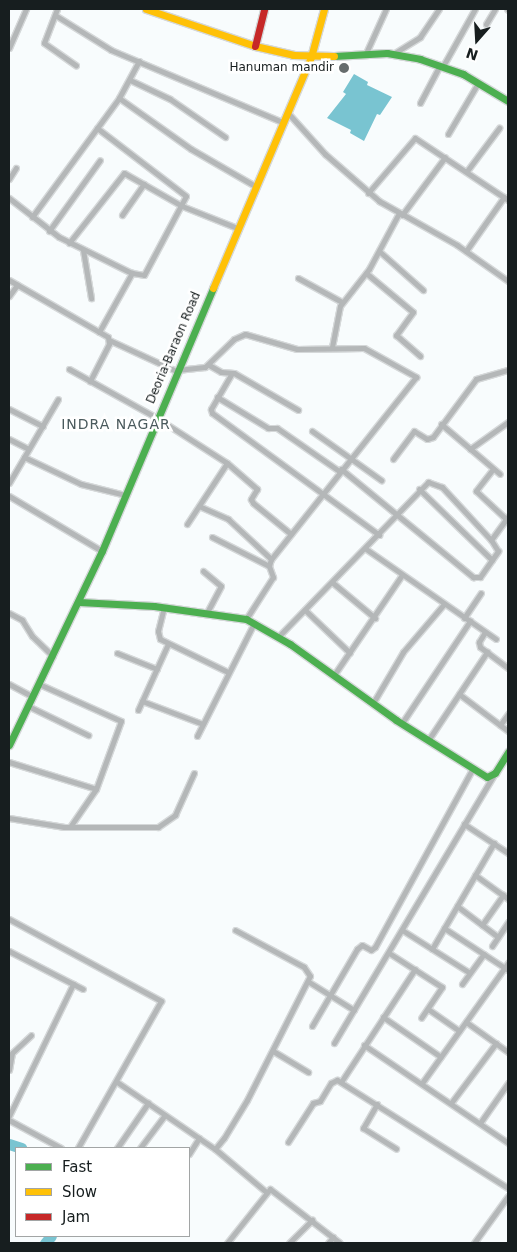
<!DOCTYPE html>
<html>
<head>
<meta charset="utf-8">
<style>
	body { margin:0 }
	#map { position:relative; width:517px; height:1252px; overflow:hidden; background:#f8fcfd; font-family:"DejaVu Sans",sans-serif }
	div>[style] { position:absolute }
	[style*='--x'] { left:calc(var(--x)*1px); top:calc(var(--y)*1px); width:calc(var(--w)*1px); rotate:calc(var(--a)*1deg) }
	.water>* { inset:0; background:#79c4d1 }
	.river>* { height:11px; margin:-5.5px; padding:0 5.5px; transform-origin:5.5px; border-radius:5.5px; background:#79c4d1 }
	.roads { filter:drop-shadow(1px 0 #d5d8d9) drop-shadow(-1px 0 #d5d8d9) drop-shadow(0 1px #d5d8d9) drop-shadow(0 -1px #d5d8d9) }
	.street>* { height:5px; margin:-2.5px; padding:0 2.5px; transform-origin:2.5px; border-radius:2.5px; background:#b4b7b8 }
	.fast>* { height:7px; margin:-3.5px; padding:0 3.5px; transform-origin:3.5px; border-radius:3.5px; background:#4caf50 }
	.slow>* { height:7px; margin:-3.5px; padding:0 3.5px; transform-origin:3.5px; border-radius:3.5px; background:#ffc107 }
	.jam>* { height:7px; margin:-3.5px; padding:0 3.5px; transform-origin:3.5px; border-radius:3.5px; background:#c62828 }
	.dots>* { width:14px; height:14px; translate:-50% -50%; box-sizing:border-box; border:2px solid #fff; border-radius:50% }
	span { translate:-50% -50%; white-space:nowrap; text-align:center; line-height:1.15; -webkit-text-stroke:5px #fff; paint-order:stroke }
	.poi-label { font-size:12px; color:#171e1f }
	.right { translate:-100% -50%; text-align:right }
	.street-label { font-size:12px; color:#171e1f }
	.neighbourhood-label { font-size:14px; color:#4a5a5d; letter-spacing:1px }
	.frame { position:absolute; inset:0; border:10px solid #171e1f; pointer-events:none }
	.legend { position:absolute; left:15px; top:1147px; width:175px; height:90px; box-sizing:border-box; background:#fff; border:1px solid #a2a5a5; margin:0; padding:6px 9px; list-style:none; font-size:15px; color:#171e1f }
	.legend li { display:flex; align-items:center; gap:10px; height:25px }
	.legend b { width:25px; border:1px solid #a2a5a5 }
	.north { position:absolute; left:452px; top:15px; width:50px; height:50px; -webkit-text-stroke:4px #fff; paint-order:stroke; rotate:199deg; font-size:14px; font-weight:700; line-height:20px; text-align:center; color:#171e1f }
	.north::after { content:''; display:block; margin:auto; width:18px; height:22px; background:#171e1f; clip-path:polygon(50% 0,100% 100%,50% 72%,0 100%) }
</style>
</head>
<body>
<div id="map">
	<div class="water">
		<i style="clip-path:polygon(354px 74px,368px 82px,367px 85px,392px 97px,380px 115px,377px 114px,364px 141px,350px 133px,351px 130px,327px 118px,346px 94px,343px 92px)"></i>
	</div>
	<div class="river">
		<i style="--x:9;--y:1144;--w:13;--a:18"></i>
		<i style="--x:45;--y:1243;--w:9;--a:-49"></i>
	</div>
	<div class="roads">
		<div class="street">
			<i style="--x:57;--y:9;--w:36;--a:111"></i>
			<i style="--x:44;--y:43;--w:39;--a:35"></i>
			<i style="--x:507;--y:9;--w:1;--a:45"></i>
			<i style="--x:55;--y:15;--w:66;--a:32"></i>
			<i style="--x:111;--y:50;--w:186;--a:22.8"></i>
			<i style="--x:486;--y:24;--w:17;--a:-59"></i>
			<i style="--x:9;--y:48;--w:43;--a:-66.4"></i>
			<i style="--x:366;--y:53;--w:48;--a:-65.6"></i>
			<i style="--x:393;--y:54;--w:32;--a:-32"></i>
			<i style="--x:420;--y:37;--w:34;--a:-56"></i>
			<i style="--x:443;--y:66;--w:65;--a:-60.7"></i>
			<i style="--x:130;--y:80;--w:44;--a:25.4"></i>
			<i style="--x:170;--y:99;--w:67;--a:34.6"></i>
			<i style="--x:119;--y:98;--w:88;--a:35.3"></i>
			<i style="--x:191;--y:149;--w:74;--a:30"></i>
			<i style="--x:420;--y:103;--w:43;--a:-62.2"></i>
			<i style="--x:287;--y:112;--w:57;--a:47.9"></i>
			<i style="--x:325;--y:154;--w:72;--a:41"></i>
			<i style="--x:379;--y:201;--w:90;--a:29.4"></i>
			<i style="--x:457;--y:245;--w:62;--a:35.2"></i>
			<i style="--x:448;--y:134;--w:59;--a:-59.5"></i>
			<i style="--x:467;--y:171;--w:54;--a:-53.3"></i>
			<i style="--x:9;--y:179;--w:13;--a:-58"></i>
			<i style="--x:368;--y:193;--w:72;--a:-49.5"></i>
			<i style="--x:415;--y:138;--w:112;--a:33.7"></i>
			<i style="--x:9;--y:198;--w:63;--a:38"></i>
			<i style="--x:59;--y:237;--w:81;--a:26.3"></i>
			<i style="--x:132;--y:273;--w:12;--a:9"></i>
			<i style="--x:144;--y:275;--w:89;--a:-62"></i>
			<i style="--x:186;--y:196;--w:112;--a:-142.6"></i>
			<i style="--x:122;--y:215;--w:38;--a:-55"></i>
			<i style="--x:402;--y:215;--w:72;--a:-53.4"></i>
			<i style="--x:32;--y:217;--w:147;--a:-53.8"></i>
			<i style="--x:119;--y:98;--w:42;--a:-61.6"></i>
			<i style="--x:49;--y:231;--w:87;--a:-54.3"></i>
			<i style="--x:69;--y:243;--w:89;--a:-51.8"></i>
			<i style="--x:124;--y:173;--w:67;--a:29.6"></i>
			<i style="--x:182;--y:206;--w:59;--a:21.8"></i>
			<i style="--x:83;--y:250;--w:49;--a:80.5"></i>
			<i style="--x:379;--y:251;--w:59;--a:41.6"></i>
			<i style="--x:466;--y:251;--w:66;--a:-54.9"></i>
			<i style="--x:366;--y:273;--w:61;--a:39.7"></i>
			<i style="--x:413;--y:312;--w:29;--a:126"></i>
			<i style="--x:396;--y:335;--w:32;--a:41"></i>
			<i style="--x:298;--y:278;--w:50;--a:28.6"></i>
			<i style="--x:9;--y:280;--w:114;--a:29.9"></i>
			<i style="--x:108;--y:337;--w:7;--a:82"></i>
			<i style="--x:109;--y:344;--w:42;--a:117.2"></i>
			<i style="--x:9;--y:296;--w:14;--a:-54"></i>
			<i style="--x:99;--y:332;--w:68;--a:-60.8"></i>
			<i style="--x:109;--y:340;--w:74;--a:24.8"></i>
			<i style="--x:332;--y:347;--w:42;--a:-79"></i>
			<i style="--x:340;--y:306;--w:47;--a:-51.9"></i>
			<i style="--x:369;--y:269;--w:64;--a:-61.8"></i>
			<i style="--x:209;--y:365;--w:14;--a:30"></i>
			<i style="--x:221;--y:372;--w:13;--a:4"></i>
			<i style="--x:234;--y:373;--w:74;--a:30"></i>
			<i style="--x:69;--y:369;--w:101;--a:29.1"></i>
			<i style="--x:157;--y:418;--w:83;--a:32.7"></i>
			<i style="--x:227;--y:463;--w:40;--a:41"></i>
			<i style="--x:257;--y:489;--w:12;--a:121"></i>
			<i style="--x:251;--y:499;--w:4;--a:63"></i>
			<i style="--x:253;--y:503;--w:49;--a:39.2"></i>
			<i style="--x:177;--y:370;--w:28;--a:-6"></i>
			<i style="--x:205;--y:367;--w:40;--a:-44"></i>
			<i style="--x:234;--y:339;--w:12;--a:-24"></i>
			<i style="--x:245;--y:334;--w:54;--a:16.1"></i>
			<i style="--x:297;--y:349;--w:67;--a:-0.9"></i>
			<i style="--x:364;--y:348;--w:60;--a:29.1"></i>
			<i style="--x:416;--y:377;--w:233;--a:128.5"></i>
			<i style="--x:271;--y:559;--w:7;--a:106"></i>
			<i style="--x:269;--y:566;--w:12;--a:70"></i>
			<i style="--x:273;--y:577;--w:50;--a:122.7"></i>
			<i style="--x:232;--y:373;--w:42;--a:120.3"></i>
			<i style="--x:211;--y:409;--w:4;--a:76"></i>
			<i style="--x:212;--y:413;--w:207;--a:36.1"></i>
			<i style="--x:217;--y:397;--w:60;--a:31.3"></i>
			<i style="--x:268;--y:428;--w:9;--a:0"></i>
			<i style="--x:277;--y:428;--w:75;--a:34.7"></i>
			<i style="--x:9;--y:409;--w:38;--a:27"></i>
			<i style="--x:441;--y:424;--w:77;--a:40.3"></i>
			<i style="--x:312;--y:431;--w:85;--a:35.4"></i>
			<i style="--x:9;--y:439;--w:22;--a:27"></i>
			<i style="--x:470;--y:449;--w:47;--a:-35.4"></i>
			<i style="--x:24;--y:457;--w:63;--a:25.3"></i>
			<i style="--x:81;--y:484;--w:45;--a:14"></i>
			<i style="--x:393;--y:459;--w:35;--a:-53"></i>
			<i style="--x:414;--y:431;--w:15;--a:32"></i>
			<i style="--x:427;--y:439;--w:6;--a:-18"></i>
			<i style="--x:433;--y:437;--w:72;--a:-53.4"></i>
			<i style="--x:476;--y:379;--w:33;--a:-16"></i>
			<i style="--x:341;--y:469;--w:171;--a:39.3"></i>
			<i style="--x:473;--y:577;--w:7;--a:0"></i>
			<i style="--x:480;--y:577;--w:32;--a:-55"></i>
			<i style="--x:498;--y:551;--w:13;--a:-122"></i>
			<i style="--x:493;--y:469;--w:28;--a:128"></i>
			<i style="--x:476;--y:491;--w:42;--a:43.1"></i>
			<i style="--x:9;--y:483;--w:97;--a:-59.7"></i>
			<i style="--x:419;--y:489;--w:102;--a:44.2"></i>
			<i style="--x:9;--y:496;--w:108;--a:30.6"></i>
			<i style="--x:199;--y:506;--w:32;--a:24"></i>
			<i style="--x:228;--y:519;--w:59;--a:42.9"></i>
			<i style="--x:187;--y:524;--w:73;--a:-56.7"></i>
			<i style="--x:212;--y:537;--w:64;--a:27"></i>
			<i style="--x:366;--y:549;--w:158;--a:34.7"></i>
			<i style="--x:203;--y:571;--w:23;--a:40"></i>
			<i style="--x:221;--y:586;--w:30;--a:118"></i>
			<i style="--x:333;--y:583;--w:55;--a:39.8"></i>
			<i style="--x:164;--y:607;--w:25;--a:104"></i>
			<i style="--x:158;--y:631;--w:8;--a:76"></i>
			<i style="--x:160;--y:639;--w:76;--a:25.9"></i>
			<i style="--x:305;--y:610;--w:62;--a:43.7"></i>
			<i style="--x:9;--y:613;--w:15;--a:28"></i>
			<i style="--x:22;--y:620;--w:19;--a:58"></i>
			<i style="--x:32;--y:636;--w:29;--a:44"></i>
			<i style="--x:464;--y:618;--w:30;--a:-56"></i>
			<i style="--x:485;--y:632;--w:12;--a:121"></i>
			<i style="--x:479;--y:642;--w:5;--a:79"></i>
			<i style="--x:480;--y:647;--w:35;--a:37"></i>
			<i style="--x:278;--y:637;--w:216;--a:-45.9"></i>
			<i style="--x:428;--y:482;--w:15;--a:20"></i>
			<i style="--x:442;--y:487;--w:72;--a:47.2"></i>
			<i style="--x:491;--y:540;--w:29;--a:-54"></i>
			<i style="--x:117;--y:653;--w:43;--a:21.8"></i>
			<i style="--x:334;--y:675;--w:121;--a:-55.8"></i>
			<i style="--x:9;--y:684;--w:27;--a:28"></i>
			<i style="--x:39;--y:684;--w:90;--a:24.3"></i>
			<i style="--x:121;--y:721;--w:72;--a:110.2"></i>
			<i style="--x:96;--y:789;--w:46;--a:124.4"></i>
			<i style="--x:459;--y:694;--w:61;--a:37.1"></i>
			<i style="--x:142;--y:701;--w:65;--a:20.7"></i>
			<i style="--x:373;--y:703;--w:59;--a:-59.5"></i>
			<i style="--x:403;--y:652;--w:63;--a:-49.5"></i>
			<i style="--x:28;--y:706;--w:67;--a:25.8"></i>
			<i style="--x:138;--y:710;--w:72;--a:-65.6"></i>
			<i style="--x:402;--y:723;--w:123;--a:-56.3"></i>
			<i style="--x:500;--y:725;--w:14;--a:-54"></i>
			<i style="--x:197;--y:736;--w:127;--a:-63.2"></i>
			<i style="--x:429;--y:739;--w:105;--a:-56.3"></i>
			<i style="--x:9;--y:762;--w:91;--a:17.2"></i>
			<i style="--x:9;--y:818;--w:56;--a:9.3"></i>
			<i style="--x:64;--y:827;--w:94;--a:0"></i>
			<i style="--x:158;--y:827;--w:21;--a:-35"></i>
			<i style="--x:175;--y:815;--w:46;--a:-65.7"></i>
			<i style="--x:464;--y:824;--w:53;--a:33.4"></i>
			<i style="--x:475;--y:875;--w:41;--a:36"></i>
			<i style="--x:457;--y:906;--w:51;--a:37.1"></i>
			<i style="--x:9;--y:919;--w:173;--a:28.3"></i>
			<i style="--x:161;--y:1001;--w:169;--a:119.5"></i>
			<i style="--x:482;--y:925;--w:37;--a:-55"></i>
			<i style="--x:444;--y:928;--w:77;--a:33.3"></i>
			<i style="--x:402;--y:930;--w:80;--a:32.3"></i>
			<i style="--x:492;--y:946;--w:29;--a:-56"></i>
			<i style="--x:432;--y:949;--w:123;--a:-59.7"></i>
			<i style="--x:9;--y:951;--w:83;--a:27.2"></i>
			<i style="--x:389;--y:953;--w:63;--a:32.7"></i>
			<i style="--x:442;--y:987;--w:37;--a:124"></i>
			<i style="--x:309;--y:982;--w:53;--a:31.9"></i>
			<i style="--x:462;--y:984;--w:37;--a:-54"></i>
			<i style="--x:428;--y:1009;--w:38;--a:35"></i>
			<i style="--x:383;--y:1017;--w:70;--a:34.6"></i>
			<i style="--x:466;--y:1022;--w:52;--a:35.5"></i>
			<i style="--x:312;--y:1026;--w:89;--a:-59.7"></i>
			<i style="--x:357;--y:949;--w:6;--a:-39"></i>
			<i style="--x:362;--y:945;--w:10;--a:29"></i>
			<i style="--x:371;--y:950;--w:5;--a:-37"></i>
			<i style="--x:375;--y:947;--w:204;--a:-61.3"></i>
			<i style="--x:334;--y:1043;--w:311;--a:-59.2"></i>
			<i style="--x:364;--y:1045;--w:174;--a:34.2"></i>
			<i style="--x:273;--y:1051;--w:41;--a:31"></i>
			<i style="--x:9;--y:1070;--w:17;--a:-80"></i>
			<i style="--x:12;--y:1053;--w:26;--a:-43"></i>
			<i style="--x:117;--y:1082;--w:119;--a:34.4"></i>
			<i style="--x:215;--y:1149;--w:14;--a:-51"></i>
			<i style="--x:224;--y:1138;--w:44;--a:-58.8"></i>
			<i style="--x:247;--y:1100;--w:139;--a:-63.1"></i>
			<i style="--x:310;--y:976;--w:11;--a:-124"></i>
			<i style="--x:304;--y:967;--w:78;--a:-151.8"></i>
			<i style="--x:341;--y:1082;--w:135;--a:-56.8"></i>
			<i style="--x:422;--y:1083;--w:148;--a:-54.4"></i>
			<i style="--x:451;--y:1103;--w:75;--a:-53.1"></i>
			<i style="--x:377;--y:1104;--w:28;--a:120"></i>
			<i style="--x:363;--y:1128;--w:39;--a:32"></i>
			<i style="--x:9;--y:1116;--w:147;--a:-64.1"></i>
			<i style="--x:9;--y:1120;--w:59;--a:28.3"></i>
			<i style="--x:480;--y:1123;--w:49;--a:-55"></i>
			<i style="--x:288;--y:1142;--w:46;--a:-57.3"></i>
			<i style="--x:313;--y:1103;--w:7;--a:-16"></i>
			<i style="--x:320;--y:1101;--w:21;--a:-59"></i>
			<i style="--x:331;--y:1083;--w:7;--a:-27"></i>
			<i style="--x:337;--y:1080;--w:202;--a:32.3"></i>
			<i style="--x:117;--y:1148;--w:55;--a:-55.4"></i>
			<i style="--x:140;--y:1148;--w:41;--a:-52.9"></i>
			<i style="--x:215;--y:1149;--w:67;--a:40.1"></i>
			<i style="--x:189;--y:1154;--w:19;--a:-58"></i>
			<i style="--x:227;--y:1243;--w:69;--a:-51.5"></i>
			<i style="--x:270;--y:1189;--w:88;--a:37.6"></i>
			<i style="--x:289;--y:1243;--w:33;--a:-45"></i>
			<i style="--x:328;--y:1243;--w:8;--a:-50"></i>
			<i style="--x:474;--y:1243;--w:58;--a:-54.1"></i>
		</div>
		<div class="fast">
			<i style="--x:334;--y:56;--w:53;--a:-3.2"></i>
			<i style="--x:387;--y:53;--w:34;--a:10"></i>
			<i style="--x:420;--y:59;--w:46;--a:19.2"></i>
			<i style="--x:463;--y:74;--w:52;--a:31"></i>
			<i style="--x:79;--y:602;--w:75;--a:3.1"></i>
			<i style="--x:154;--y:606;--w:93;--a:8"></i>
			<i style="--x:246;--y:619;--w:51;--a:29.6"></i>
			<i style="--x:290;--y:644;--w:130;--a:35.6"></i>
			<i style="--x:396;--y:720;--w:107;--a:32.1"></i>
			<i style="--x:487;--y:777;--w:9;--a:-27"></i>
			<i style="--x:495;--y:773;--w:25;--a:-58"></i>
			<i style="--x:9;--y:745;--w:215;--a:-64.4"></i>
			<i style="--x:102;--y:551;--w:285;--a:-67.1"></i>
		</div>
		<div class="slow">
			<i style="--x:146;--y:9;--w:115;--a:18.7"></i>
			<i style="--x:255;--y:46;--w:39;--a:13"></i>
			<i style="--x:293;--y:55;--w:41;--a:1.4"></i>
			<i style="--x:213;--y:288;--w:251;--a:-67"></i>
			<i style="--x:311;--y:57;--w:50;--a:-74.8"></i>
		</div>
		<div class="jam">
			<i style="--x:255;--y:46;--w:38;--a:-76"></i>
		</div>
	</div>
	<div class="dots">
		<i style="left:344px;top:68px;background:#666c6d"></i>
	</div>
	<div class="poi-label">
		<span class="right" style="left:334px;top:68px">Hanuman mandir</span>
	</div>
	<div class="street-label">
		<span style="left:174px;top:348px;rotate:-67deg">Deoria-Baraon Road</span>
	</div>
	<div class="neighbourhood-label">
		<span style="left:116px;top:424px">INDRA NAGAR</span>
	</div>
	<div class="frame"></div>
	<ul class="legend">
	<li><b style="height:6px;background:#4caf50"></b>Fast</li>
	<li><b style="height:6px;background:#ffc107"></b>Slow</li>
	<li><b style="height:6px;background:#c62828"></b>Jam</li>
	</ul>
	<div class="north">N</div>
</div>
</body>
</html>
